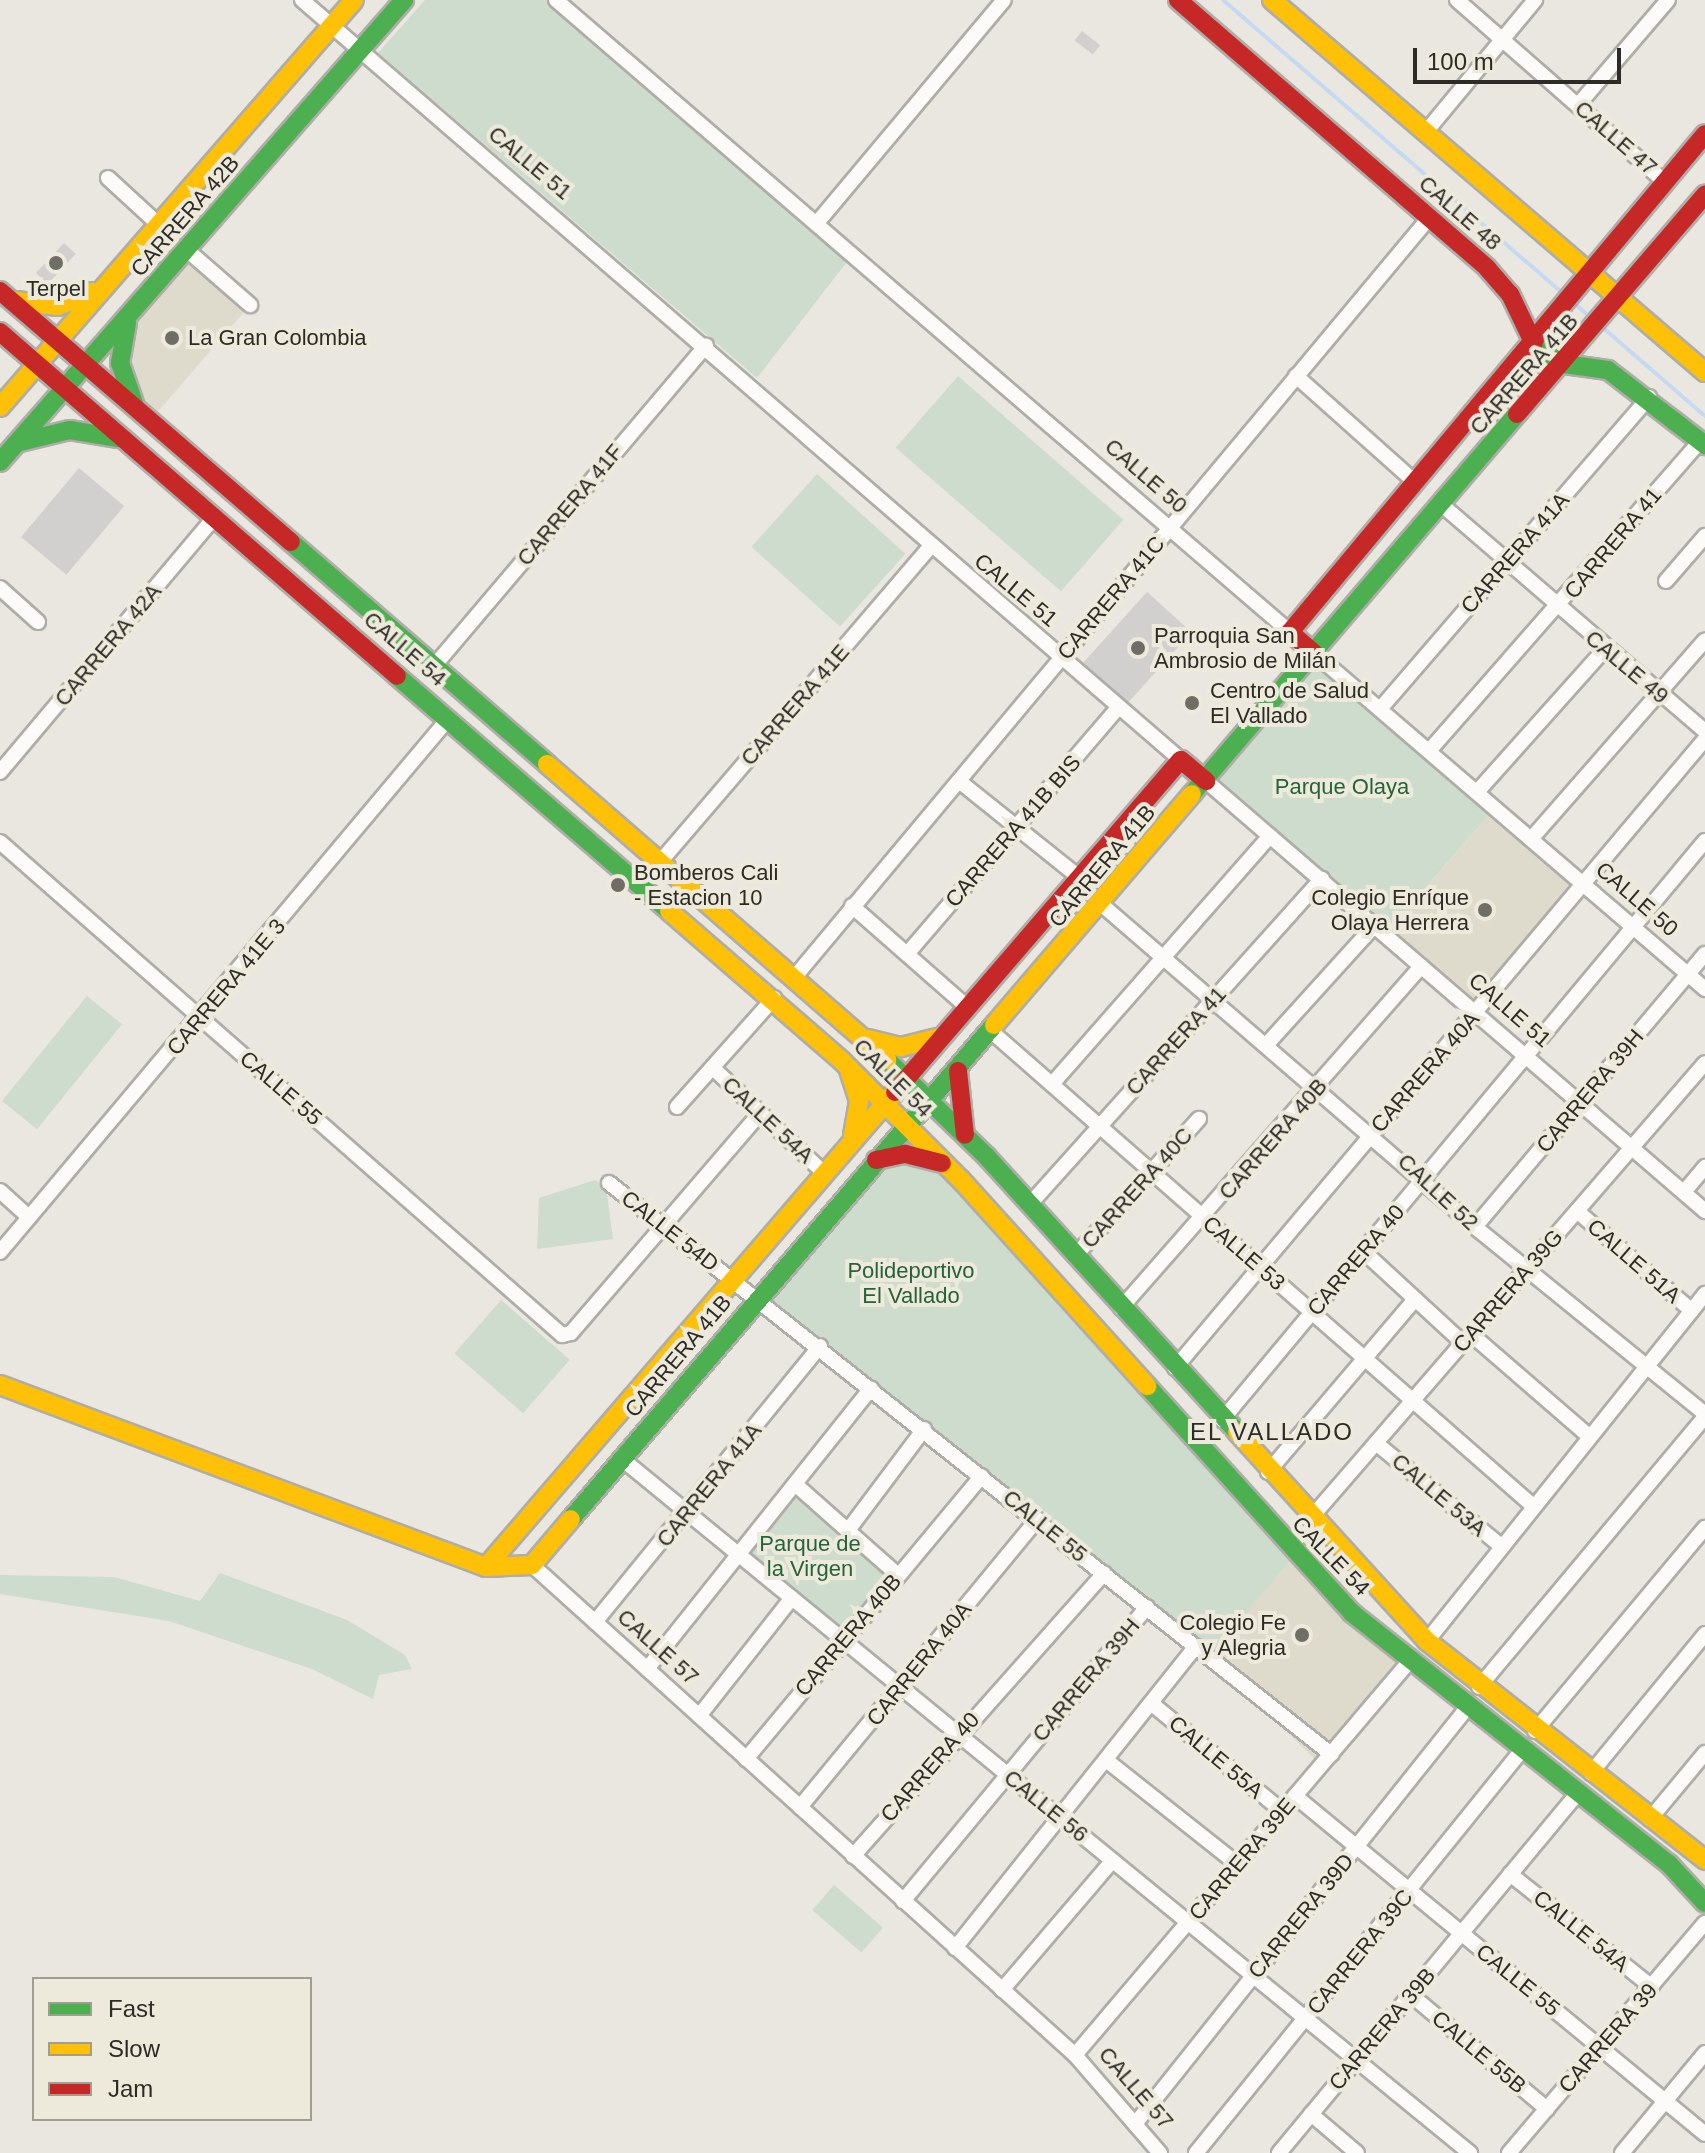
<!DOCTYPE html>
<html>
<head>
<meta charset="utf-8">
<style>
	body { margin:0 }
	#map { position:relative; width:1705px; height:2153px; overflow:hidden; background:#e9e7e0; font-family:Arial,sans-serif }
	div>[style] { position:absolute }
	[style*='--x'] { left:calc(var(--x)*1px); top:calc(var(--y)*1px); width:calc(var(--w)*1px); rotate:calc(var(--a)*1deg) }
	.built>* { inset:0; background:#dfdbcc; transform-origin:0 0 }
	.green>* { inset:0; background:#cddccc; transform-origin:0 0 }
	.stream>* { height:4px; margin:-2px; padding:0 2px; transform-origin:2px; border-radius:2px; background:#c5daf2 }
	.building>* { inset:0; background:#d2cfcf; transform-origin:0 0 }
	.roads { filter:drop-shadow(2px 0 #afada7) drop-shadow(-2px 0 #afada7) drop-shadow(0 2px #afada7) drop-shadow(0 -2px #afada7) }
	.street>* { height:14px; margin:-7px; padding:0 7px; transform-origin:7px; border-radius:7px; background:#fcfbfa }
	.fast>* { height:18px; margin:-9px; padding:0 9px; transform-origin:9px; border-radius:9px; background:#4caf50 }
	.slow>* { height:18px; margin:-9px; padding:0 9px; transform-origin:9px; border-radius:9px; background:#ffc107 }
	.jam>* { height:18px; margin:-9px; padding:0 9px; transform-origin:9px; border-radius:9px; background:#c62828 }
	.dots>* { width:22px; height:22px; translate:-50% -50%; box-sizing:border-box; border:4px solid #edeadc; border-radius:50% }
	span { translate:-50% -50%; white-space:nowrap; text-align:center; line-height:1.15; -webkit-text-stroke:8px #edeadc; paint-order:stroke }
	.street-label { font-size:22px; color:#2c2b25 }
	.poi-label { font-size:22px; color:#2c2b25 }
	.left { translate:0 -50%; text-align:left }
	.right { translate:-100% -50%; text-align:right }
	.park-label { font-size:22px; color:#26623a }
	.neighbourhood-label { font-size:24px; color:#2c2b25; letter-spacing:2px }
	.legend { position:absolute; left:32px; top:1977px; width:280px; height:144px; box-sizing:border-box; background:#edeadc; border:2px solid #a09e93; margin:0; padding:10px 14px; list-style:none; font-size:24px; color:#2c2b25 }
	.legend li { display:flex; align-items:center; gap:16px; height:40px }
	.legend b { width:40px; border:2px solid #a09e93 }
	.scale { position:absolute; left:1413px; top:48px; width:208px; height:36px; box-sizing:border-box; border:4px solid #2c2b25; border-top:0; padding-left:10px; font-size:24px; line-height:28px; white-space:nowrap; color:#2c2b25; -webkit-text-stroke:6px #edeadc; paint-order:stroke }
</style>
</head>
<body>
<div id="map">
	<div class="built">
		<i style="clip-path:polygon(187px 250px,250px 305px,149px 422px,138px 409px,124px 330px)"></i>
		<i style="left:1495px;top:808px;width:113px;height:168px;rotate:41deg"></i>
		<i style="left:1295px;top:1555px;width:156px;height:133px;rotate:44deg"></i>
	</div>
	<div class="green">
		<i style="clip-path:polygon(425px 0,548px 0,850px 258px,757px 378px,378px 53px)"></i>
		<i style="left:958px;top:376px;width:219px;height:95px;rotate:41deg"></i>
		<i style="left:817px;top:474px;width:119px;height:98px;rotate:42deg"></i>
		<i style="left:1314px;top:653px;width:238px;height:167px;rotate:41deg"></i>
		<i style="left:87px;top:996px;width:45px;height:135px;rotate:39deg"></i>
		<i style="clip-path:polygon(933px 1159px,1295px 1555px,1209px 1656px,759px 1298px,876px 1160px)"></i>
		<i style="clip-path:polygon(595px 1180px,606px 1187px,613px 1239px,537px 1249px,539px 1198px)"></i>
		<i style="left:501px;top:1300px;width:91px;height:71px;rotate:41deg"></i>
		<i style="left:795px;top:1484px;width:137px;height:90px;rotate:41deg"></i>
		<i style="clip-path:polygon(220px 1573px,347px 1620px,405px 1655px,412px 1669px,379px 1675px,373px 1699px,312px 1669px,169px 1621px,0 1594px,0 1575px,114px 1577px,200px 1601px)"></i>
		<i style="left:834px;top:1885px;width:65px;height:33px;rotate:41deg"></i>
	</div>
	<div class="stream">
		<i style="--x:1223;--y:0;--w:450;--a:40.8"></i>
		<i style="--x:1573;--y:302;--w:24;--a:42"></i>
		<i style="--x:1601;--y:326;--w:138;--a:40.9"></i>
	</div>
	<div class="building">
		<i style="left:1082px;top:31px;width:23px;height:12px;rotate:38deg"></i>
		<i style="left:64px;top:243px;width:16px;height:41px;rotate:43deg"></i>
		<i style="left:79px;top:468px;width:59px;height:90px;rotate:40deg"></i>
		<i style="left:1147px;top:592px;width:60px;height:95px;rotate:42deg"></i>
	</div>
	<div class="roads">
		<div class="street">
			<i style="--x:302;--y:0;--w:1162;--a:40.85"></i>
			<i style="--x:556;--y:0;--w:969;--a:40.73"></i>
			<i style="--x:1457;--y:0;--w:276;--a:41.2"></i>
			<i style="--x:1578;--y:105;--w:138;--a:-49.4"></i>
			<i style="--x:1425;--y:133;--w:173;--a:-50.4"></i>
			<i style="--x:108;--y:178;--w:68;--a:42.6"></i>
			<i style="--x:816;--y:224;--w:292;--a:-50"></i>
			<i style="--x:187;--y:250;--w:84;--a:41.1"></i>
			<i style="--x:1296;--y:376;--w:161;--a:41.7"></i>
			<i style="--x:1442;--y:505;--w:347;--a:40.7"></i>
			<i style="--x:1666;--y:581;--w:60;--a:-49.1"></i>
			<i style="--x:0;--y:588;--w:51;--a:41.8"></i>
			<i style="--x:1314;--y:653;--w:516;--a:40.67"></i>
			<i style="--x:435;--y:665;--w:419;--a:-49.7"></i>
			<i style="--x:1380;--y:709;--w:412;--a:-49.2"></i>
			<i style="--x:1429;--y:751;--w:412;--a:-48.8"></i>
			<i style="--x:0;--y:772;--w:334;--a:-49.9"></i>
			<i style="--x:959;--y:781;--w:154;--a:38.7"></i>
			<i style="--x:1206;--y:781;--w:659;--a:40.75"></i>
			<i style="--x:1477;--y:792;--w:192;--a:-48.2"></i>
			<i style="--x:1531;--y:839;--w:264;--a:-48.8"></i>
			<i style="--x:0;--y:842;--w:748;--a:41.26"></i>
			<i style="--x:562;--y:1335;--w:9;--a:-13"></i>
			<i style="--x:571;--y:1333;--w:290;--a:-49.3"></i>
			<i style="--x:660;--y:862;--w:413;--a:-49.4"></i>
			<i style="--x:1101;--y:904;--w:494;--a:40.8"></i>
			<i style="--x:1475;--y:1227;--w:296;--a:39.1"></i>
			<i style="--x:852;--y:906;--w:153;--a:41.3"></i>
			<i style="--x:907;--y:954;--w:324;--a:-49.4"></i>
			<i style="--x:793;--y:979;--w:992;--a:-50.11"></i>
			<i style="--x:992;--y:1032;--w:719;--a:41.22"></i>
			<i style="--x:1267;--y:1044;--w:161;--a:-47.8"></i>
			<i style="--x:713;--y:1068;--w:151;--a:43.4"></i>
			<i style="--x:1052;--y:1084;--w:330;--a:-48.7"></i>
			<i style="--x:677;--y:1107;--w:146;--a:-48.3"></i>
			<i style="--x:609;--y:1183;--w:921;--a:38.34"></i>
			<i style="--x:0;--y:1191;--w:39;--a:42"></i>
			<i style="--x:1684;--y:1192;--w:33;--a:-50"></i>
			<i style="--x:1030;--y:1204;--w:437;--a:-48.1"></i>
			<i style="--x:1577;--y:1211;--w:152;--a:41"></i>
			<i style="--x:1475;--y:1227;--w:357;--a:-49.9"></i>
			<i style="--x:1363;--y:1251;--w:136;--a:42.6"></i>
			<i style="--x:0;--y:1252;--w:696;--a:-49.95"></i>
			<i style="--x:1075;--y:1256;--w:185;--a:-47.9"></i>
			<i style="--x:1121;--y:1308;--w:455;--a:-48.7"></i>
			<i style="--x:1471;--y:1334;--w:157;--a:40.9"></i>
			<i style="--x:1175;--y:1368;--w:823;--a:-49.88"></i>
			<i style="--x:1222;--y:1420;--w:754;--a:-50.17"></i>
			<i style="--x:1376;--y:1443;--w:163;--a:39.5"></i>
			<i style="--x:622;--y:1459;--w:1096;--a:39.3"></i>
			<i style="--x:1268;--y:1472;--w:227;--a:-49.6"></i>
			<i style="--x:795;--y:1484;--w:137;--a:41.5"></i>
			<i style="--x:1310;--y:1519;--w:603;--a:-49.1"></i>
			<i style="--x:849;--y:1529;--w:125;--a:-53.1"></i>
			<i style="--x:532;--y:1565;--w:731;--a:42.06"></i>
			<i style="--x:1075;--y:2055;--w:130;--a:49.1"></i>
			<i style="--x:595;--y:1622;--w:356;--a:-50.8"></i>
			<i style="--x:1427;--y:1641;--w:445;--a:-51.3"></i>
			<i style="--x:647;--y:1669;--w:359;--a:-51.4"></i>
			<i style="--x:1479;--y:1687;--w:352;--a:-50.1"></i>
			<i style="--x:1151;--y:1703;--w:170;--a:39.5"></i>
			<i style="--x:699;--y:1716;--w:150;--a:-51.8"></i>
			<i style="--x:1535;--y:1731;--w:265;--a:-50.1"></i>
			<i style="--x:746;--y:1759;--w:368;--a:-50.2"></i>
			<i style="--x:1106;--y:1760;--w:167;--a:38.4"></i>
			<i style="--x:1591;--y:1773;--w:180;--a:-50.6"></i>
			<i style="--x:1295;--y:1796;--w:531;--a:39.5"></i>
			<i style="--x:800;--y:1807;--w:373;--a:-50.5"></i>
			<i style="--x:1650;--y:1819;--w:86;--a:-50.2"></i>
			<i style="--x:853;--y:1856;--w:378;--a:-48.4"></i>
			<i style="--x:1510;--y:1874;--w:181;--a:38.5"></i>
			<i style="--x:903;--y:1901;--w:382;--a:-50.3"></i>
			<i style="--x:955;--y:1948;--w:386;--a:-51.4"></i>
			<i style="--x:1002;--y:1990;--w:170;--a:-49.5"></i>
			<i style="--x:1410;--y:1994;--w:179;--a:40"></i>
			<i style="--x:1075;--y:2055;--w:514;--a:-49.65"></i>
			<i style="--x:1311;--y:2114;--w:60;--a:40.3"></i>
			<i style="--x:1135;--y:2124;--w:532;--a:-51.41"></i>
			<i style="--x:1196;--y:2153;--w:518;--a:-51.03"></i>
			<i style="--x:1279;--y:2153;--w:468;--a:-50.3"></i>
			<i style="--x:1509;--y:2153;--w:302;--a:-49.6"></i>
			<i style="--x:1622;--y:2153;--w:130;--a:-50.3"></i>
		</div>
		<div class="fast">
			<i style="--x:127;--y:323;--w:41;--a:99.9"></i>
			<i style="--x:120;--y:363;--w:42;--a:70.7"></i>
			<i style="--x:1534;--y:344;--w:36;--a:34"></i>
			<i style="--x:1564;--y:364;--w:44;--a:7.8"></i>
			<i style="--x:1608;--y:370;--w:123;--a:37.7"></i>
			<i style="--x:20;--y:442;--w:51;--a:-13.5"></i>
			<i style="--x:70;--y:430;--w:49;--a:9.5"></i>
			<i style="--x:0;--y:462;--w:614;--a:-48.83"></i>
			<i style="--x:291;--y:542;--w:339;--a:40.9"></i>
			<i style="--x:397;--y:676;--w:359;--a:40.8"></i>
			<i style="--x:1192;--y:794;--w:500;--a:-49.46"></i>
			<i style="--x:887;--y:1060;--w:139;--a:44.1"></i>
			<i style="--x:987;--y:1157;--w:372;--a:47.7"></i>
			<i style="--x:1147;--y:1386;--w:306;--a:47.9"></i>
			<i style="--x:1352;--y:1613;--w:404;--a:38.4"></i>
			<i style="--x:1669;--y:1864;--w:53;--a:47.3"></i>
			<i style="--x:571;--y:1519;--w:650;--a:-49.43"></i>
		</div>
		<div class="slow">
			<i style="--x:1272;--y:0;--w:571;--a:40.67"></i>
			<i style="--x:16;--y:301;--w:42;--a:6.8"></i>
			<i style="--x:58;--y:306;--w:37;--a:-22"></i>
			<i style="--x:0;--y:407;--w:539;--a:-48.98"></i>
			<i style="--x:547;--y:764;--w:451;--a:41"></i>
			<i style="--x:669;--y:911;--w:229;--a:40.9"></i>
			<i style="--x:842;--y:1061;--w:168;--a:45"></i>
			<i style="--x:961;--y:1180;--w:278;--a:47.9"></i>
			<i style="--x:994;--y:1025;--w:304;--a:-49.4"></i>
			<i style="--x:868;--y:1039;--w:34;--a:14"></i>
			<i style="--x:901;--y:1047;--w:37;--a:-14"></i>
			<i style="--x:849;--y:1070;--w:33;--a:72"></i>
			<i style="--x:859;--y:1101;--w:35;--a:100"></i>
			<i style="--x:0;--y:1385;--w:519;--a:20.53"></i>
			<i style="--x:486;--y:1567;--w:46;--a:-2.5"></i>
			<i style="--x:532;--y:1565;--w:60;--a:-49.7"></i>
			<i style="--x:1237;--y:1432;--w:282;--a:47.7"></i>
			<i style="--x:1427;--y:1641;--w:354;--a:38.2"></i>
			<i style="--x:486;--y:1567;--w:627;--a:-49.27"></i>
		</div>
		<div class="jam">
			<i style="--x:1178;--y:0;--w:409;--a:40.9"></i>
			<i style="--x:1487;--y:268;--w:35;--a:49"></i>
			<i style="--x:1510;--y:294;--w:55;--a:64.4"></i>
			<i style="--x:0;--y:291;--w:384;--a:40.8"></i>
			<i style="--x:0;--y:332;--w:525;--a:40.91"></i>
			<i style="--x:1517;--y:414;--w:289;--a:-49.4"></i>
			<i style="--x:1314;--y:653;--w:32;--a:-139"></i>
			<i style="--x:1290;--y:632;--w:648;--a:-50.19"></i>
			<i style="--x:958;--y:1071;--w:64;--a:83.8"></i>
			<i style="--x:895;--y:1092;--w:438;--a:-49.3"></i>
			<i style="--x:1181;--y:760;--w:33;--a:40"></i>
			<i style="--x:876;--y:1160;--w:30;--a:-12"></i>
			<i style="--x:905;--y:1154;--w:38;--a:14"></i>
		</div>
	</div>
	<div class="dots">
		<i style="left:56px;top:263px;background:#6e6d66"></i>
		<i style="left:172px;top:338px;background:#6e6d66"></i>
		<i style="left:1138px;top:648px;background:#6e6d66"></i>
		<i style="left:1192px;top:703px;background:#6e6d66"></i>
		<i style="left:618px;top:885px;background:#6e6d66"></i>
		<i style="left:1485px;top:910px;background:#6e6d66"></i>
		<i style="left:1302px;top:1635px;background:#6e6d66"></i>
	</div>
	<div class="street-label">
		<span style="left:1616px;top:138px;rotate:41deg">CALLE 47</span>
		<span style="left:530px;top:163px;rotate:40deg">CALLE 51</span>
		<span style="left:1460px;top:213px;rotate:41deg">CALLE 48</span>
		<span style="left:185px;top:216px;rotate:-49deg">CARRERA 42B</span>
		<span style="left:1524px;top:374px;rotate:-49deg">CARRERA 41B</span>
		<span style="left:1146px;top:476px;rotate:41deg">CALLE 50</span>
		<span style="left:570px;top:505px;rotate:-50deg">CARRERA 41F</span>
		<span style="left:1613px;top:543px;rotate:-50deg">CARRERA 41</span>
		<span style="left:1515px;top:553px;rotate:-49deg">CARRERA 41A</span>
		<span style="left:1016px;top:590px;rotate:40deg">CALLE 51</span>
		<span style="left:1111px;top:598px;rotate:-50deg">CARRERA 41C</span>
		<span style="left:108px;top:645px;rotate:-50deg">CARRERA 42A</span>
		<span style="left:405px;top:649px;rotate:41deg">CALLE 54</span>
		<span style="left:1627px;top:667px;rotate:40deg">CALLE 49</span>
		<span style="left:795px;top:705px;rotate:-49deg">CARRERA 41E</span>
		<span style="left:1013px;top:831px;rotate:-49deg">CARRERA 41B BIS</span>
		<span style="left:1102px;top:866px;rotate:-50deg">CARRERA 41B</span>
		<span style="left:1637px;top:899px;rotate:41deg">CALLE 50</span>
		<span style="left:226px;top:987px;rotate:-50deg">CARRERA 41E 3</span>
		<span style="left:1510px;top:1010px;rotate:41deg">CALLE 51</span>
		<span style="left:1176px;top:1041px;rotate:-48deg">CARRERA 41</span>
		<span style="left:1425px;top:1072px;rotate:-49deg">CARRERA 40A</span>
		<span style="left:893px;top:1078px;rotate:45deg">CALLE 54</span>
		<span style="left:281px;top:1088px;rotate:41deg">CALLE 55</span>
		<span style="left:1590px;top:1091px;rotate:-50deg">CARRERA 39H</span>
		<span style="left:768px;top:1120px;rotate:43deg">CALLE 54A</span>
		<span style="left:1273px;top:1139px;rotate:-49deg">CARRERA 40B</span>
		<span style="left:1137px;top:1188px;rotate:-48deg">CARRERA 40C</span>
		<span style="left:1438px;top:1192px;rotate:43deg">CALLE 52</span>
		<span style="left:670px;top:1231px;rotate:38deg">CALLE 54D</span>
		<span style="left:1244px;top:1253px;rotate:41deg">CALLE 53</span>
		<span style="left:1356px;top:1260px;rotate:-50deg">CARRERA 40</span>
		<span style="left:1634px;top:1261px;rotate:41deg">CALLE 51A</span>
		<span style="left:1508px;top:1291px;rotate:-49deg">CARRERA 39G</span>
		<span style="left:678px;top:1356px;rotate:-50deg">CARRERA 41B</span>
		<span style="left:709px;top:1485px;rotate:-51deg">CARRERA 41A</span>
		<span style="left:1439px;top:1495px;rotate:40deg">CALLE 53A</span>
		<span style="left:1045px;top:1526px;rotate:39deg">CALLE 55</span>
		<span style="left:1331px;top:1556px;rotate:46deg">CALLE 54</span>
		<span style="left:848px;top:1635px;rotate:-50deg">CARRERA 40B</span>
		<span style="left:658px;top:1647px;rotate:42deg">CALLE 57</span>
		<span style="left:919px;top:1664px;rotate:-51deg">CARRERA 40A</span>
		<span style="left:1086px;top:1680px;rotate:-50deg">CARRERA 39H</span>
		<span style="left:1216px;top:1757px;rotate:40deg">CALLE 55A</span>
		<span style="left:930px;top:1767px;rotate:-49deg">CARRERA 40</span>
		<span style="left:1046px;top:1806px;rotate:39deg">CALLE 56</span>
		<span style="left:1242px;top:1859px;rotate:-50deg">CARRERA 39E</span>
		<span style="left:1301px;top:1916px;rotate:-51deg">CARRERA 39D</span>
		<span style="left:1581px;top:1931px;rotate:39deg">CALLE 54A</span>
		<span style="left:1360px;top:1952px;rotate:-51deg">CARRERA 39C</span>
		<span style="left:1518px;top:1980px;rotate:39deg">CALLE 55</span>
		<span style="left:1382px;top:2029px;rotate:-50deg">CARRERA 39B</span>
		<span style="left:1608px;top:2038px;rotate:-49deg">CARRERA 39</span>
		<span style="left:1479px;top:2052px;rotate:40deg">CALLE 55B</span>
		<span style="left:1136px;top:2088px;rotate:49deg">CALLE 57</span>
	</div>
	<div class="poi-label">
		<span style="left:56px;top:289px">Terpel</span>
		<span class="left" style="left:188px;top:338px">La Gran Colombia</span>
		<span class="left" style="left:1154px;top:648px">Parroquia San<br>Ambrosio de Milán</span>
		<span class="left" style="left:1210px;top:703px">Centro de Salud<br>El Vallado</span>
		<span class="left" style="left:634px;top:885px">Bomberos Cali<br>- Estacion 10</span>
		<span class="right" style="left:1469px;top:910px">Colegio Enríque<br>Olaya Herrera</span>
		<span class="right" style="left:1286px;top:1635px">Colegio Fe<br>y Alegria</span>
	</div>
	<div class="park-label">
		<span style="left:1342px;top:787px">Parque Olaya</span>
		<span style="left:911px;top:1283px">Polideportivo<br>El Vallado</span>
		<span style="left:810px;top:1556px">Parque de<br>la Virgen</span>
	</div>
	<div class="neighbourhood-label">
		<span style="left:1272px;top:1432px">EL VALLADO</span>
	</div>
	<ul class="legend">
	<li><b style="height:10px;background:#4caf50"></b>Fast</li>
	<li><b style="height:10px;background:#ffc107"></b>Slow</li>
	<li><b style="height:10px;background:#c62828"></b>Jam</li>
	</ul>
	<div class="scale">100 m</div>
</div>
</body>
</html>
